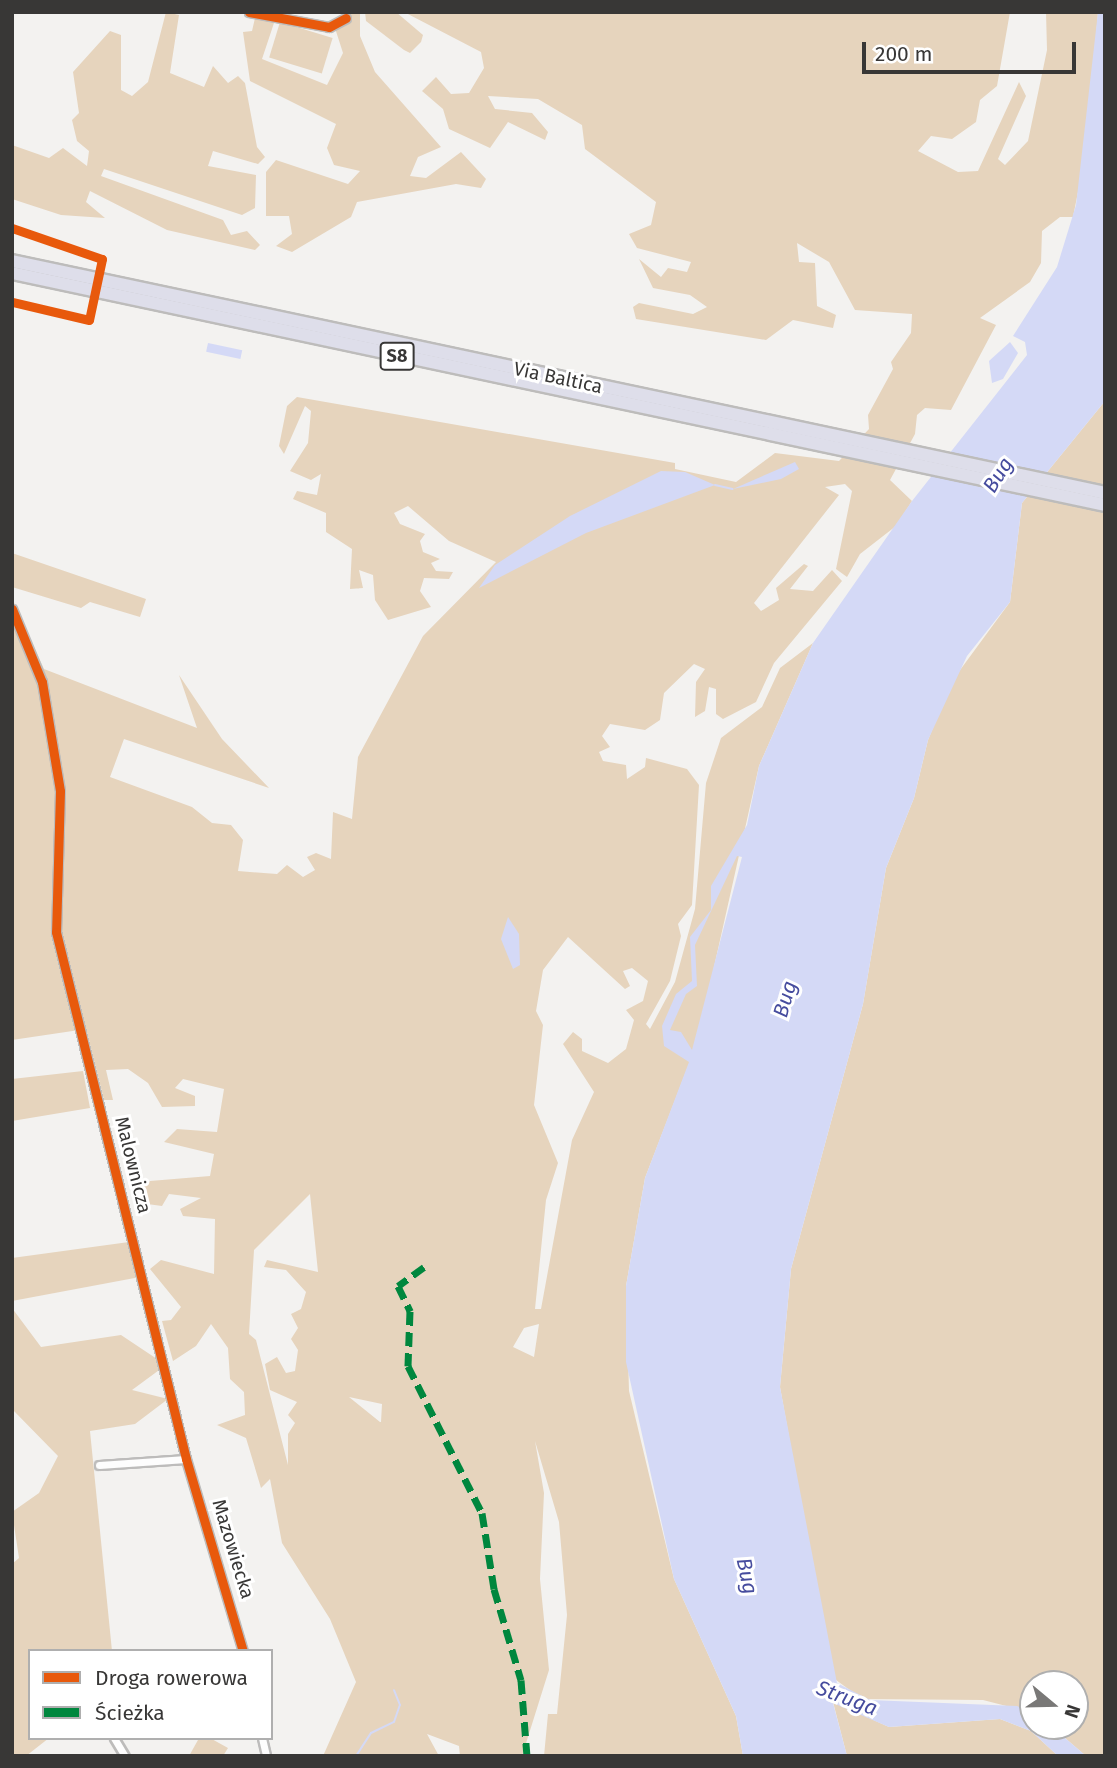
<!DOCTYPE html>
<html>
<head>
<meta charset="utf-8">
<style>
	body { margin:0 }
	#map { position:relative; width:1117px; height:1768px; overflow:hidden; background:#f3f2f0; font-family:"Fira Sans",sans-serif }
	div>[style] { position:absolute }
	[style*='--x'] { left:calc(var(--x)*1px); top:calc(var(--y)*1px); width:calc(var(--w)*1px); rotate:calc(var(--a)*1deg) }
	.green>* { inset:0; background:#e6d4bd; transform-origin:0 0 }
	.water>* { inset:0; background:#d4d9f6; transform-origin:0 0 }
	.stream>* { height:2px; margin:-1px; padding:0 1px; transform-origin:1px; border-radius:1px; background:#d4d9f6 }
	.roads { filter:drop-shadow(2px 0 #bdbcbb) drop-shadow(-2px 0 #bdbcbb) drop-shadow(0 2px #bdbcbb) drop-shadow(0 -2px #bdbcbb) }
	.street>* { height:7px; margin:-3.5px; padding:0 3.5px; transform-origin:3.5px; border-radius:3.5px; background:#fdfdfd }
	.highway>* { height:12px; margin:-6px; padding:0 6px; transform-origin:6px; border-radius:6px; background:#dedeea }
	.quiet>* { height:7px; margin-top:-3.5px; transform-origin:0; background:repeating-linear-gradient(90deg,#00873e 0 14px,transparent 0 21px) }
	.cycleway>* { height:9px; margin:-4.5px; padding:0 4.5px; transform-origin:4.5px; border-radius:4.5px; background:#e8590c }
	span { translate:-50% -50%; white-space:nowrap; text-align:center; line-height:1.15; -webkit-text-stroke:6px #fff; paint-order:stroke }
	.shield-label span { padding:2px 5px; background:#fff; border:2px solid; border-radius:5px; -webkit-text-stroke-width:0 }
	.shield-label { font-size:18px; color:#383736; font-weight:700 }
	.street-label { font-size:19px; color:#383736 }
	.water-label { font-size:21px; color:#464c9e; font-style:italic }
	.frame { position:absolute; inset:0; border:14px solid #383736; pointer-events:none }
	.legend { position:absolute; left:28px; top:1649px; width:245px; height:91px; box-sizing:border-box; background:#fff; border:2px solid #afafaf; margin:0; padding:9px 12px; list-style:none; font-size:21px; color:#383736 }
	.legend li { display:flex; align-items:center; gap:14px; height:35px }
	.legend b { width:35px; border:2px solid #afafaf }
	.north { position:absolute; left:1019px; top:1670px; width:70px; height:70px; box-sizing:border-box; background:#fff; border:2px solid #afafaf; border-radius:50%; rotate:109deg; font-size:19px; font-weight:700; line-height:28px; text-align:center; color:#383736 }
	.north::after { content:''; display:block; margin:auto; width:24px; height:32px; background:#797877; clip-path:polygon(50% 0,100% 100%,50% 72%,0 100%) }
	.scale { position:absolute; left:862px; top:42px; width:214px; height:32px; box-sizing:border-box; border:4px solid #383736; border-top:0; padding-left:9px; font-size:21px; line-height:24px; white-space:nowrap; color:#383736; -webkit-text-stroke:5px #fff; paint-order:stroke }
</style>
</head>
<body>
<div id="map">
	<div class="green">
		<i style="clip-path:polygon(166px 12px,179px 15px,170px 73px,204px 87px,213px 66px,228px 83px,238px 76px,245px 83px,257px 147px,265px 157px,258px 164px,213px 151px,208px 166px,256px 175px,255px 208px,242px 215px,104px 169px,101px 176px,223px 220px,231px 235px,247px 231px,260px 245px,255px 250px,167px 230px,90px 191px,86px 202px,105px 218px,61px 215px,12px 199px,12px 145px,49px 158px,63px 148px,87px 166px,89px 151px,77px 141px,72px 120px,79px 113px,73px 72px,110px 31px,121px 35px,121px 90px,132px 96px,148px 82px)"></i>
		<i style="clip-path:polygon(347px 12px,360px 12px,360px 36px,375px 72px,441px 147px,418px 157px,410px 176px,426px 178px,461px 152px,486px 179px,481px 188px,456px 184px,357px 202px,351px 217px,292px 252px,276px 246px,292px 234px,289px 216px,266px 216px,266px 172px,276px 160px,348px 184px,360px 171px,334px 165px,327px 148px,336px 124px,250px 81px,243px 32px,252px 31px,255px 18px,275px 20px,262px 59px,327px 85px,343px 53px,334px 25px)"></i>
		<i style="clip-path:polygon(365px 12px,396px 12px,423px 35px,421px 42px,410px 53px,404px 50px,366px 21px)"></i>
		<i style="clip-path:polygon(evenodd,404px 12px,1010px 12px,997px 86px,980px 100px,976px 122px,952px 139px,931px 136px,918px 151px,958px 172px,978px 171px,1019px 82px,1026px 96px,998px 159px,1005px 165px,1028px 141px,1047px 50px,1046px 12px,1098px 12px,1087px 147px,1073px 217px,1060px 217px,1042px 231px,1041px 263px,1030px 282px,980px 318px,996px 325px,951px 410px,925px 408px,917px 415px,915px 434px,890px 480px,912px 501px,896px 526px,860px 554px,847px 577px,836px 569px,852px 491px,845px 484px,825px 487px,839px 495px,754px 603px,761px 611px,779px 600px,776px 588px,804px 564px,808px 566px,790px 589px,813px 591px,832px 570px,842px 581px,774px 663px,756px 702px,723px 719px,716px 714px,716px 689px,709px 687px,705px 711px,695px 717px,696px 682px,705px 669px,694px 664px,664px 693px,660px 720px,645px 730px,610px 724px,602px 736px,610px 747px,599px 752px,603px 761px,626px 765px,627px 779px,645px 767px,646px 758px,687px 769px,699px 785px,692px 905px,678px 924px,681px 936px,670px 981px,646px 1024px,650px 1029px,675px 982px,695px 909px,706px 783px,721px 738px,762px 707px,780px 668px,813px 643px,759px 766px,697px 1043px,645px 1178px,626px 1286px,629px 1391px,674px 1579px,736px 1716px,743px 1756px,544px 1756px,548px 1714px,557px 1714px,567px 1615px,559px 1522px,535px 1441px,544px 1493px,540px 1579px,549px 1670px,522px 1756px,460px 1756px,459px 1746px,427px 1734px,439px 1756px,323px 1756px,356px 1682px,330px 1619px,282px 1543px,270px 1479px,261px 1488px,246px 1438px,217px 1425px,245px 1415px,244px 1392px,230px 1379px,228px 1348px,211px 1324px,196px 1346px,173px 1361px,162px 1321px,171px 1320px,181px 1307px,150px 1269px,161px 1260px,214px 1274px,215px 1219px,183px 1216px,180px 1209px,201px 1198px,169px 1194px,162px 1206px,140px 1203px,140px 1190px,150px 1181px,210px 1176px,214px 1154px,164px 1142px,177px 1129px,217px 1132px,224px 1089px,183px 1079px,175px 1088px,195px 1096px,195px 1106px,162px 1107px,148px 1083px,128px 1069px,106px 1070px,113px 1100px,104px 1100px,86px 1029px,12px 1040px,12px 598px,44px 669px,197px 728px,179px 675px,222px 739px,269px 788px,124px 739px,110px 777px,192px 807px,212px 823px,231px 825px,243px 840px,238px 871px,277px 874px,287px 865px,303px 877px,315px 870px,307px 857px,316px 853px,331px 859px,333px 812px,352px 819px,358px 757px,423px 636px,496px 562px,449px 541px,408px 506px,394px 513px,400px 524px,425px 534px,420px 541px,423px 552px,440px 559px,431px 563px,436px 571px,453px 572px,449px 579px,424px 578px,420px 591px,431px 607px,388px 620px,375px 600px,373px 575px,359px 570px,363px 588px,350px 589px,352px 549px,326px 532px,326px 513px,293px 499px,297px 491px,317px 495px,321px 474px,311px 480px,290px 471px,308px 443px,311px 411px,305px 406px,284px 454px,279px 446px,287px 406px,297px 397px,675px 463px,675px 469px,736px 482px,775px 453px,839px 461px,869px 429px,868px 415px,893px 369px,891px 362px,911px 333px,912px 314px,855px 310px,829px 262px,797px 243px,799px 262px,815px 263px,817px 306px,836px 315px,833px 328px,793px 320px,766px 340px,636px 319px,633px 307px,639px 303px,693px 314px,707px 307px,690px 295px,653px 288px,639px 259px,661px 277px,668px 268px,687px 272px,691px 262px,637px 248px,629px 234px,651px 225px,656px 202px,585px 149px,582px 125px,538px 99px,488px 96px,495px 109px,532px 113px,548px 132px,545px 140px,508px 122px,490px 148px,449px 129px,443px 109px,422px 91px,436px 77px,451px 94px,469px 93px,484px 68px,481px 52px,404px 12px,568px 937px,625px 989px,630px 986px,623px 971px,632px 968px,648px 981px,643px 1001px,626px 1010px,634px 1020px,626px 1049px,608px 1063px,582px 1051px,582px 1039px,573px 1032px,563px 1044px,594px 1092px,572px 1140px,541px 1309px,535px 1309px,546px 1200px,558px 1163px,534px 1105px,543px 1025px,536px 1011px,543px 970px,568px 937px,404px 12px,310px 1194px,318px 1272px,267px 1260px,264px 1267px,286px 1270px,306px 1292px,301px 1309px,291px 1314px,298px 1328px,291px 1339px,298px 1350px,295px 1371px,286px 1373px,277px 1357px,265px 1364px,270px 1390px,297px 1402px,288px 1415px,295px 1423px,288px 1434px,288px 1465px,256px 1340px,249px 1334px,254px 1250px,310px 1194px,404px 12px,539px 1324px,534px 1357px,513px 1347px,524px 1328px,539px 1324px,404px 12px,349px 1397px,382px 1404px,381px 1422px,380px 1422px,349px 1397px)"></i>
		<i style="left:280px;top:22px;width:55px;height:37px;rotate:17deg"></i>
		<i style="clip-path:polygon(1105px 401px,1105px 1756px,1086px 1756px,1051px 1726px,1075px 1726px,1075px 1684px,1033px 1684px,1033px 1713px,983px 1700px,862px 1699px,832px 1677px,780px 1387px,791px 1269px,863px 1004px,886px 868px,914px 798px,928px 740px,952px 681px,1010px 602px,1022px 503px)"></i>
		<i style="clip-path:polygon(12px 553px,146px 599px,140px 617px,90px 602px,81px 608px,12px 587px)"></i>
		<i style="clip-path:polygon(83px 1071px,90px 1108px,12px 1121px,12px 1079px)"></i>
		<i style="clip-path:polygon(129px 1242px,140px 1277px,12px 1301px,12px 1258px)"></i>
		<i style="clip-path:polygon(12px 1308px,41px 1347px,121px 1335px,166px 1365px,132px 1390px,168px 1399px,135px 1424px,90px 1431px,112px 1651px,30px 1651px,30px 1738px,49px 1738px,26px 1756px,12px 1756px,12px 1564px,19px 1558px,12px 1512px,39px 1493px,58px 1456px,12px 1409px)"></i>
		<i style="clip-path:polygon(833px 1702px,889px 1727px,1000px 1719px,1031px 1731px,1058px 1756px,847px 1756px)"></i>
		<i style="clip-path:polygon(188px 1738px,210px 1738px,228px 1748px,223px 1756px,189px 1756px,198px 1740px)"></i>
	</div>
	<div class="water">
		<i style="clip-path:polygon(evenodd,1098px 12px,1105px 12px,1105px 401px,1022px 503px,1010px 602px,967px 656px,928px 740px,914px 798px,886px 868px,863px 1004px,791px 1269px,780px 1387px,837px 1683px,870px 1700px,1017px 1706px,1033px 1713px,1033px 1726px,1051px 1726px,1086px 1756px,1058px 1756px,1031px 1731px,1000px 1719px,889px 1727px,833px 1703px,847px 1756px,743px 1756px,736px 1716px,674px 1579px,626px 1362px,626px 1286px,645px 1178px,689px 1062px,664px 1046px,662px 1026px,676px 994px,692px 981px,690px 937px,711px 910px,711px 886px,747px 825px,759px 766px,813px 643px,912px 501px,1027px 355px,1025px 342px,1013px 336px,1057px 267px,1076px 205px,1098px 12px,737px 856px,742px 857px,692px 1050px,681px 1032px,670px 1030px,686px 994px,697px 986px,695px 945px,737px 856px)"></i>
		<i style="clip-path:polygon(1010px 342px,1018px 353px,1003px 379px,992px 383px,989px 361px)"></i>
		<i style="left:208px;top:343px;width:35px;height:9px;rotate:12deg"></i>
		<i style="clip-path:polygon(795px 462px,799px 469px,781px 479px,733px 489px)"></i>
		<i style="clip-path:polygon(661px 471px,685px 472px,715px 485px,586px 533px,479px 588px,495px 565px,570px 516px)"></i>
		<i style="clip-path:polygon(508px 917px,519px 934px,520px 965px,513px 969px,501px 939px)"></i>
	</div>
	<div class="stream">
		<i style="--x:715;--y:485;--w:18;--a:13"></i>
		<i style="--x:356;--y:1756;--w:27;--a:-57"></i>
		<i style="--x:371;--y:1733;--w:25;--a:-26"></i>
		<i style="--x:394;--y:1722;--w:18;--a:-71"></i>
		<i style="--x:400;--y:1705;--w:16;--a:-112"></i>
	</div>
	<div class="roads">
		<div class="street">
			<i style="--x:249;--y:12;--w:81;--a:10.6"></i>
			<i style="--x:329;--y:27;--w:19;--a:-28"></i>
			<i style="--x:12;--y:609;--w:79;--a:67.7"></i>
			<i style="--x:42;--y:682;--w:110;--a:80.6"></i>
			<i style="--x:60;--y:791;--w:141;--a:91.6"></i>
			<i style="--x:56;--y:932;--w:543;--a:76.14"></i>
			<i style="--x:186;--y:1459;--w:200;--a:73.5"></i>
			<i style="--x:99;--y:1465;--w:87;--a:-3.9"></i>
			<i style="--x:114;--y:1738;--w:21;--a:59"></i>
			<i style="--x:262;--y:1738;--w:18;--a:77"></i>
		</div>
		<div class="highway">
			<i style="--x:12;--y:261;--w:1117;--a:11.98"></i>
			<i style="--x:12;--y:273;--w:1117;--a:11.98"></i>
		</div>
	</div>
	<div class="quiet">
		<i style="--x:424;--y:1267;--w:32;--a:144"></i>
		<i style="--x:398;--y:1286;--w:28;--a:64"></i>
		<i style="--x:410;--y:1311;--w:55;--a:92.1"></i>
		<i style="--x:408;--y:1366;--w:165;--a:63.3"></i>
		<i style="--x:482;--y:1513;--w:77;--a:81"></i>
		<i style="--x:494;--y:1589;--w:95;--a:73.5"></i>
		<i style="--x:521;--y:1680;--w:76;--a:85.5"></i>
	</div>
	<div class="cycleway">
		<i style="--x:249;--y:12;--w:81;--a:10.6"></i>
		<i style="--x:329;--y:27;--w:19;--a:-28"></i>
		<i style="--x:12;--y:228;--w:95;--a:19"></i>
		<i style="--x:102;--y:259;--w:62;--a:102"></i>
		<i style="--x:89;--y:320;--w:79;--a:-166.8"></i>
		<i style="--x:12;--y:609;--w:79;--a:67.7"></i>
		<i style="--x:42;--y:682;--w:110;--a:80.6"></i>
		<i style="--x:60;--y:791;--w:141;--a:91.6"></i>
		<i style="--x:56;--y:932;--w:543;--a:76.14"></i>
		<i style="--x:186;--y:1459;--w:200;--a:73.5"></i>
	</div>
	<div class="shield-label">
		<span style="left:397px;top:356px">S8</span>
	</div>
	<div class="street-label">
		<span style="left:558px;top:378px;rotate:12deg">Via Baltica</span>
		<span style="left:133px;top:1165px;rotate:76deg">Malownicza</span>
		<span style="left:233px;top:1549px;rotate:73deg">Mazowiecka</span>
	</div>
	<div class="water-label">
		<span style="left:998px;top:475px;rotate:-58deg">Bug</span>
		<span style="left:785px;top:999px;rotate:-74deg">Bug</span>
		<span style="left:747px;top:1576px;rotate:78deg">Bug</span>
		<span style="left:847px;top:1698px;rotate:21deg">Struga</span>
	</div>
	<div class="frame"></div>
	<ul class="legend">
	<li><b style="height:9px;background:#e8590c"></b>Droga rowerowa</li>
	<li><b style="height:9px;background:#00873e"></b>Ścieżka</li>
	</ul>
	<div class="north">N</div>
	<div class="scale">200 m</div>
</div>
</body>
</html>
